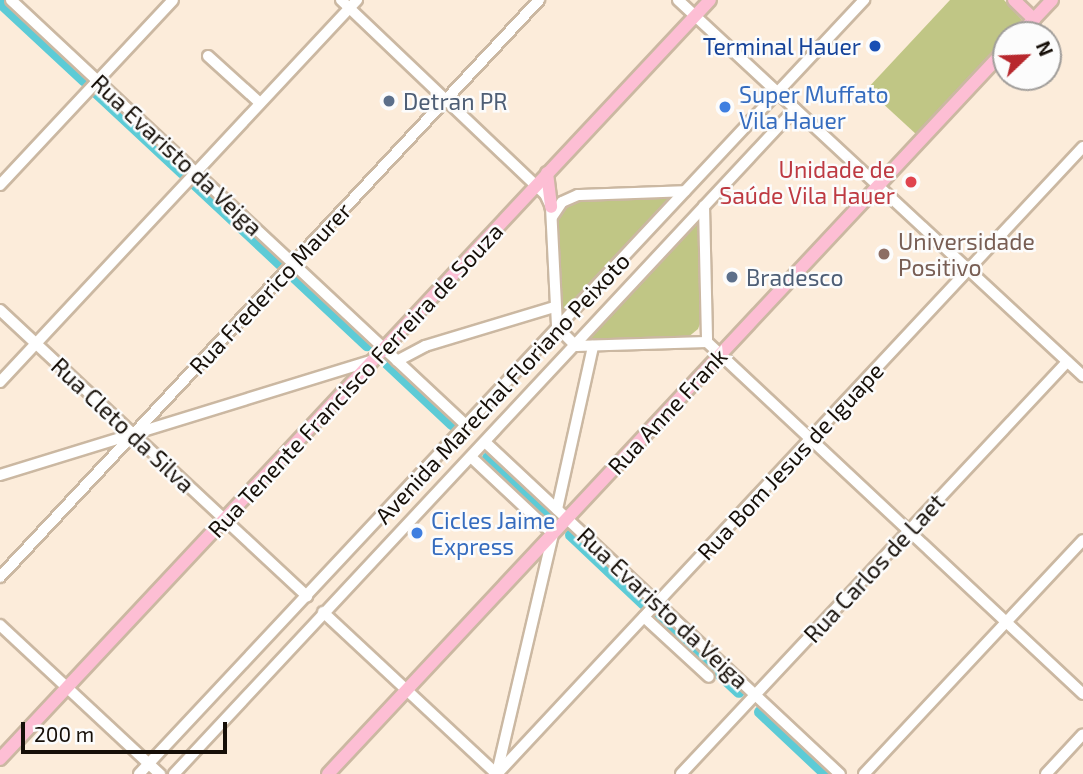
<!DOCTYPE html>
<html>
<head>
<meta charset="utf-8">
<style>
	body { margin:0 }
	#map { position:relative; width:1083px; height:774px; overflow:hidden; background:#fcecda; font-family:"Exo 2",sans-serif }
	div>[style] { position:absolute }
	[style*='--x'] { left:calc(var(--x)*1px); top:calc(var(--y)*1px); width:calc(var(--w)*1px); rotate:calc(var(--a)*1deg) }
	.green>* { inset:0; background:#c0c685 }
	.river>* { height:12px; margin:-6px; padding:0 6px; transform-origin:6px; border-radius:6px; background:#5dcbd6 }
	.roads { filter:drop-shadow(2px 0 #cbb8a2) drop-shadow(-2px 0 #cbb8a2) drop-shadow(0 2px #cbb8a2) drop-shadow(0 -2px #cbb8a2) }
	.minor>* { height:10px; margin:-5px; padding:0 5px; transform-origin:5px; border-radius:5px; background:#fff }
	.major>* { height:12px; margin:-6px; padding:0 6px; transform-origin:6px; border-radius:6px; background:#fdbed4 }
	.dots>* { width:19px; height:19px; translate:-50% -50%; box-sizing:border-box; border:4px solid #fcfcfc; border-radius:50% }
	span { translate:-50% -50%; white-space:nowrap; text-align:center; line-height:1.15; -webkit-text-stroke:5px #fcfcfc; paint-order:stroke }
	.transit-label { font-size:23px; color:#164399 }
	.right { translate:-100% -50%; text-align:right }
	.shop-label { font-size:23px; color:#366cbe }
	.left { translate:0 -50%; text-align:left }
	.service-label { font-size:23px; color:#4e5e75 }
	.street-label { font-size:23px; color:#160f08 }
	.health-label { font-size:23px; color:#be3a42 }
	.education-label { font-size:23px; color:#785e54 }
	.north { position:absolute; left:992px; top:21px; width:70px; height:70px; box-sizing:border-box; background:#fcfcfc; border:2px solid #a09d9a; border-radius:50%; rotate:67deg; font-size:19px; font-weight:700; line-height:28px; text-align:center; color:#160f08 }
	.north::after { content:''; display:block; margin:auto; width:24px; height:32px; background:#b8282d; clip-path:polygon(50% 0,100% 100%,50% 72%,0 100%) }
	.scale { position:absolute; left:21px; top:722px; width:206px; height:32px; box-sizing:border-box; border:4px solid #160f08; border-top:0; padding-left:9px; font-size:21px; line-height:24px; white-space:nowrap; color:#160f08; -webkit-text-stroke:5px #fcfcfc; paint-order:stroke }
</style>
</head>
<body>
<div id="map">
	<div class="green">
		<i style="clip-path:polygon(950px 0,1004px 0,1023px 21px,917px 135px,867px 89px)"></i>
		<i style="clip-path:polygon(672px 196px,673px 199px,560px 314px,557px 211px,576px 199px)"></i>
		<i style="clip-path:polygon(698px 220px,702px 318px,698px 329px,687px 338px,587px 340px)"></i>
	</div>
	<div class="river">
		<i style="--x:0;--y:2;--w:115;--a:42.9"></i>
		<i style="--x:95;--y:91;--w:120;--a:43"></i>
		<i style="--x:195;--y:184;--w:236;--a:43.1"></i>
		<i style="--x:388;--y:364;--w:88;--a:43.2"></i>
		<i style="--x:488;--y:458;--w:84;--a:42.6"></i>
		<i style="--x:571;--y:535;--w:100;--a:43.4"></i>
		<i style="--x:660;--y:618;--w:108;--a:43.1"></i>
		<i style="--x:760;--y:712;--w:91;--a:43.2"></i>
	</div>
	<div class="roads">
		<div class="minor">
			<i style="--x:11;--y:0;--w:623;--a:43.05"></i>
			<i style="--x:341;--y:0;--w:282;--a:43.6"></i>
			<i style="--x:545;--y:194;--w:14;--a:65"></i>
			<i style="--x:551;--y:207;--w:120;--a:87.1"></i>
			<i style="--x:557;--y:327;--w:27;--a:45"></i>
			<i style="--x:576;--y:346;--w:131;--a:-1.7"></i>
			<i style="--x:678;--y:0;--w:553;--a:42.87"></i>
			<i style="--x:208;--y:56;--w:70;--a:42.1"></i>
			<i style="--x:0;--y:185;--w:253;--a:-46.9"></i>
			<i style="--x:704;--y:206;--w:136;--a:88.7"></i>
			<i style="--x:552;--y:217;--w:18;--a:-56"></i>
			<i style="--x:562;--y:202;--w:17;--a:-24"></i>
			<i style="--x:578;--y:195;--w:107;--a:-2.1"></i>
			<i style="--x:0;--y:310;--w:420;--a:43"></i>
			<i style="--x:707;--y:342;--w:515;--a:43.11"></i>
			<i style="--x:397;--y:361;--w:32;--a:-28"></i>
			<i style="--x:425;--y:346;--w:135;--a:-16.8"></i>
			<i style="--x:0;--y:382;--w:523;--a:-46.94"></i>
			<i style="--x:485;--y:442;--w:486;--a:43.1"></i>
			<i style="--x:471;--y:457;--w:112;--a:43.2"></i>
			<i style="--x:553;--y:534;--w:245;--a:103.2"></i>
			<i style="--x:0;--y:475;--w:390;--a:-17.1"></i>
			<i style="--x:557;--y:509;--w:167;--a:-77.5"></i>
			<i style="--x:0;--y:577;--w:790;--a:-46.95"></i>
			<i style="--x:323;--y:612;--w:238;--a:43"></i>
			<i style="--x:644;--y:617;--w:88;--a:42.7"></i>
			<i style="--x:0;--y:625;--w:219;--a:43"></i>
			<i style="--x:139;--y:774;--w:1061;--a:-46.87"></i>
			<i style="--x:174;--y:774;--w:910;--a:-46.96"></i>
			<i style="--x:497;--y:774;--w:858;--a:-46.94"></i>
			<i style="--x:681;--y:774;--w:565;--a:-46.87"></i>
			<i style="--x:864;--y:774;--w:320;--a:-46.9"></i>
			<i style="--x:1046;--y:774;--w:54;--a:-47.2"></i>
		</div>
		<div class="major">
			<i style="--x:1014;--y:0;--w:28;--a:44"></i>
			<i style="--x:1019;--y:35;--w:48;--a:-46.7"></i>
			<i style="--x:547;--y:173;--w:34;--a:83"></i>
			<i style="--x:0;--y:759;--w:1039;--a:-46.91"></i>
			<i style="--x:328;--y:774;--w:993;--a:-46.92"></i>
		</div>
	</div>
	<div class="dots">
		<i style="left:875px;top:46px;background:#1a4fb4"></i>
		<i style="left:389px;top:101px;background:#5c6f8a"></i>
		<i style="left:725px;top:107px;background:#3f7fe0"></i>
		<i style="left:911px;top:182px;background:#e0444e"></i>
		<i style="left:884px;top:254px;background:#8d6e63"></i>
		<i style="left:732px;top:277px;background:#5c6f8a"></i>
		<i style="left:417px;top:533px;background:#3f7fe0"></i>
	</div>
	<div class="transit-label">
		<span class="right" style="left:861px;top:46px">Terminal Hauer</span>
	</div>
	<div class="shop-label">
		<span class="left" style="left:739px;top:107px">Super Muffato<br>Vila Hauer</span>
		<span class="left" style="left:431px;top:533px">Cicles Jaime<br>Express</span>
	</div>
	<div class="service-label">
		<span class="left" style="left:403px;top:101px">Detran PR</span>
		<span class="left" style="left:746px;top:277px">Bradesco</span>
	</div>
	<div class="street-label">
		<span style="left:177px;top:155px;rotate:43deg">Rua Evaristo da Veiga</span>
		<span style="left:270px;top:288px;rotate:-47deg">Rua Frederico Maurer</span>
		<span style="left:355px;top:380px;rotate:-47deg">Rua Tenente Francisco Ferreira de Souza</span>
		<span style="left:502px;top:388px;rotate:-47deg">Avenida Marechal Floriano Peixoto</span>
		<span style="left:667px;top:411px;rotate:-47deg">Rua Anne Frank</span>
		<span style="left:123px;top:425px;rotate:43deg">Rua Cleto da Silva</span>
		<span style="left:790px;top:461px;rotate:-47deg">Rua Bom Jesus de Iguape</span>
		<span style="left:874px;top:568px;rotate:-47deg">Rua Carlos de Laet</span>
		<span style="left:663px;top:608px;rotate:43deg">Rua Evaristo da Veiga</span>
	</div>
	<div class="health-label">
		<span class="right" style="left:895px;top:182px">Unidade de<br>Saúde Vila Hauer</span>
	</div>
	<div class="education-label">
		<span class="left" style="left:898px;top:254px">Universidade<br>Positivo</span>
	</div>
	<div class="north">N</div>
	<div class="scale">200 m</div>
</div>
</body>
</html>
